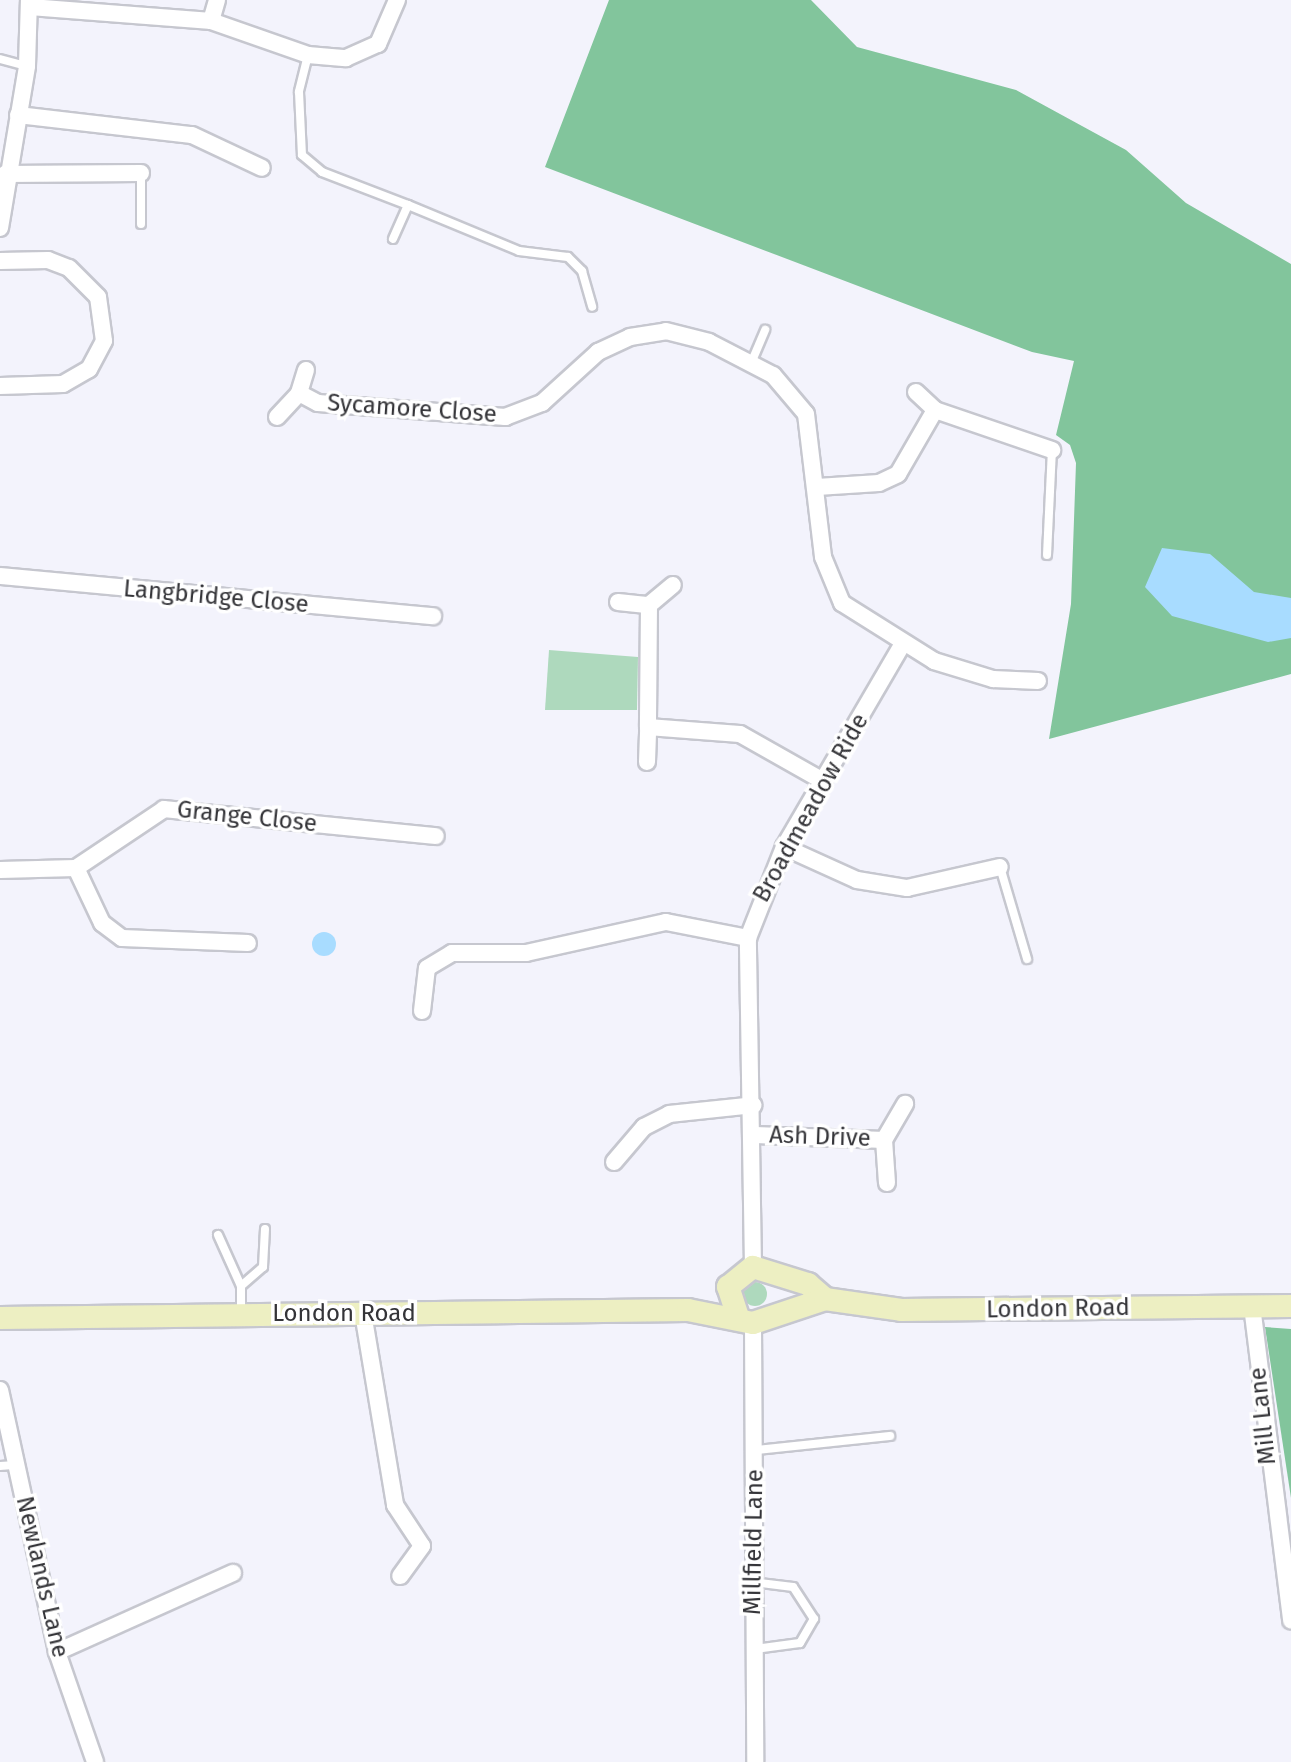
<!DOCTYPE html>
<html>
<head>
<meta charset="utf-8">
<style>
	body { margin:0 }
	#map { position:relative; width:1291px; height:1762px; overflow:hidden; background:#f3f3fc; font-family:"Fira Sans",sans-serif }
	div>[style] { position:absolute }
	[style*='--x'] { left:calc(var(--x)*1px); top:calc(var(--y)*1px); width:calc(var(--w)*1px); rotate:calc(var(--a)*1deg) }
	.green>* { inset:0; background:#aed9bd }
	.round { border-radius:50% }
	.forest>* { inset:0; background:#82c59c }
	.water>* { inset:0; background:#a8dcff }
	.roads { filter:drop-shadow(2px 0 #c6c7cf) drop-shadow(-2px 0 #c6c7cf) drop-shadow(0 2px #c6c7cf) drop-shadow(0 -2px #c6c7cf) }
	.service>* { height:8px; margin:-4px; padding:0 4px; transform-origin:4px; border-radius:4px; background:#fff }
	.minor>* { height:16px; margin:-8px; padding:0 8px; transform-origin:8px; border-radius:8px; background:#fff }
	.secondary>* { height:22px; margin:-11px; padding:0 11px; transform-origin:11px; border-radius:11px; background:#edefc2 }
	span { translate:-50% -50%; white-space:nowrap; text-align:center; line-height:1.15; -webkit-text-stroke:7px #fff; paint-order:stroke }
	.street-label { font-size:24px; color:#343438 }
</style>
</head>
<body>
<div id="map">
	<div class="green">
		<i style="clip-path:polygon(549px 650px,638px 657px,637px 710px,545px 710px)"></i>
		<i class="round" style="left:743px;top:1282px;width:24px;height:24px"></i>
	</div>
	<div class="forest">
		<i style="clip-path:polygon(609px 0,811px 0,857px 47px,1016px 90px,1126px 150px,1186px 203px,1291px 264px,1291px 674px,1049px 739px,1071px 604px,1076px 463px,1070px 445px,1056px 435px,1074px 361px,1032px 352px,545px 167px)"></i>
		<i style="clip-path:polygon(1265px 1327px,1291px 1329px,1291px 1498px)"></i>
	</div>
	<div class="water">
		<i style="clip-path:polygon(1162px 548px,1210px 554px,1254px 592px,1291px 598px,1291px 638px,1268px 642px,1172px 616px,1145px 587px)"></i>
		<i class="round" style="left:312px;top:932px;width:24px;height:24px"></i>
	</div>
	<div class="roads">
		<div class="service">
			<i style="--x:308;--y:55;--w:38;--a:104"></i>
			<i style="--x:299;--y:92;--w:63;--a:87.3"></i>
			<i style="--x:302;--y:155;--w:26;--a:40"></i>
			<i style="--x:322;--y:172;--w:92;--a:21"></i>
			<i style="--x:408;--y:205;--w:37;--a:114"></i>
			<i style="--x:0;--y:59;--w:28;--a:15"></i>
			<i style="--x:408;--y:205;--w:120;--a:22.5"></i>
			<i style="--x:519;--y:251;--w:49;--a:7"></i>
			<i style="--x:568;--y:257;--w:20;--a:45"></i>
			<i style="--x:582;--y:271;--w:37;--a:74"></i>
			<i style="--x:141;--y:224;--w:50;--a:-90"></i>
			<i style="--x:752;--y:361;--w:34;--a:-67"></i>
			<i style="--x:1047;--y:555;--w:105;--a:-87.3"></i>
			<i style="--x:1000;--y:867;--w:96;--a:73.6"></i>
			<i style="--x:218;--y:1235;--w:56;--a:65.7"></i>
			<i style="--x:241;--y:1286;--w:28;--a:90"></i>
			<i style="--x:241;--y:1286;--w:29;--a:-41"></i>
			<i style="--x:263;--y:1267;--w:38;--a:-87"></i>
			<i style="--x:756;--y:1450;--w:135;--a:-6"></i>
			<i style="--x:0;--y:1466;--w:16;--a:-4"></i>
			<i style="--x:755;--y:1649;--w:45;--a:-7.6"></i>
			<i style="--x:800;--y:1643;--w:28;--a:-60"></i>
			<i style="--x:814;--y:1619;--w:38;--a:-123"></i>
			<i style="--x:793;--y:1587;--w:38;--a:-173"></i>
		</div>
		<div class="minor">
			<i style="--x:30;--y:7;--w:182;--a:4.4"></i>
			<i style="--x:211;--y:21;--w:22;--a:-74"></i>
			<i style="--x:211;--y:21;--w:103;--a:19.3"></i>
			<i style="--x:308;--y:55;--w:38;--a:5"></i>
			<i style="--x:346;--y:58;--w:35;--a:-24"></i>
			<i style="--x:378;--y:44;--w:48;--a:-66.6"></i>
			<i style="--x:18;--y:115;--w:175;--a:6.6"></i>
			<i style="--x:192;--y:135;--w:77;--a:25.2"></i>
			<i style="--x:5;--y:174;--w:136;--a:-0.4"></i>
			<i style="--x:0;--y:228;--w:164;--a:-80.5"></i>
			<i style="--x:27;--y:66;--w:66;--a:-88.3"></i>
			<i style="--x:0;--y:261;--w:48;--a:-1.2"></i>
			<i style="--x:48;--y:260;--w:22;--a:21"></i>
			<i style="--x:69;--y:268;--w:41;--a:45"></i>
			<i style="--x:98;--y:297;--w:44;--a:82.2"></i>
			<i style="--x:104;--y:341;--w:32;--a:118"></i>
			<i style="--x:89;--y:369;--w:30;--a:150"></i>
			<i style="--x:63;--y:384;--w:63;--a:178.2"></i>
			<i style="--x:306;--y:370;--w:24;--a:107"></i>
			<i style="--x:299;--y:393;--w:21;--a:28"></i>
			<i style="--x:318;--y:403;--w:188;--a:4.3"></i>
			<i style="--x:505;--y:417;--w:40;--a:-21"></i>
			<i style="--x:542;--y:403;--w:76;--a:-42.3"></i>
			<i style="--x:598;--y:352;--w:35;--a:-25"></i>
			<i style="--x:630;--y:337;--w:36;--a:-9"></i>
			<i style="--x:666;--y:331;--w:44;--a:14.3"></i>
			<i style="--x:709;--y:342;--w:72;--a:27.3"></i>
			<i style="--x:773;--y:375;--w:51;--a:49.8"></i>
			<i style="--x:806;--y:414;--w:144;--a:83.2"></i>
			<i style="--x:823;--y:557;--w:50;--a:67.6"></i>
			<i style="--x:842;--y:603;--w:109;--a:32.2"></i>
			<i style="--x:934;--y:661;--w:62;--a:17"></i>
			<i style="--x:993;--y:679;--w:45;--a:2.5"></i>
			<i style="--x:916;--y:392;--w:26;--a:43"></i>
			<i style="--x:277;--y:417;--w:33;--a:-47"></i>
			<i style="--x:817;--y:487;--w:62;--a:-3.7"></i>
			<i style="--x:879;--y:483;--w:21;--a:-25"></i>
			<i style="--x:898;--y:474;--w:74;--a:-60"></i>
			<i style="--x:935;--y:410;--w:124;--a:18.9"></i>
			<i style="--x:0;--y:576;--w:435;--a:5.3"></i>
			<i style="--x:618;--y:602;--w:31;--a:6"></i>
			<i style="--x:649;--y:605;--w:122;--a:90.5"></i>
			<i style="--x:648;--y:727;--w:92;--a:4.4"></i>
			<i style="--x:740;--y:734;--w:95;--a:29.5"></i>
			<i style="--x:649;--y:605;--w:31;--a:-40"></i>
			<i style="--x:647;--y:762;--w:35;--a:-88"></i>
			<i style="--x:784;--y:847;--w:80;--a:24.3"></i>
			<i style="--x:857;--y:880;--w:51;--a:9.1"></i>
			<i style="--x:907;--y:888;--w:95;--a:-12.7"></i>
			<i style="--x:76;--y:868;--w:61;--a:64.7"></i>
			<i style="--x:102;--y:923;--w:25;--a:37"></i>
			<i style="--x:122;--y:938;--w:126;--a:2.3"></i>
			<i style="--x:0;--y:870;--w:76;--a:-1.5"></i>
			<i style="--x:76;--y:868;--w:106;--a:-33.8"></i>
			<i style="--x:164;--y:809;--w:273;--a:5.7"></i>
			<i style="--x:422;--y:1011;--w:43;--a:-83.4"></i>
			<i style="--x:427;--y:968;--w:29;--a:-31"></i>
			<i style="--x:452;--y:953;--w:74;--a:0"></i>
			<i style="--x:526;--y:953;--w:143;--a:-12.5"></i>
			<i style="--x:666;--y:922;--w:84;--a:11"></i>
			<i style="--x:755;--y:1135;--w:129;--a:2.2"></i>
			<i style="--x:884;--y:1140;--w:42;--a:-59.7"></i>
			<i style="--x:884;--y:1140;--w:43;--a:86"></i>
			<i style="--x:614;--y:1162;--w:46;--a:-49.4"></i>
			<i style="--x:644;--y:1127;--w:28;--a:-27"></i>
			<i style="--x:669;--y:1114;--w:85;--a:-6"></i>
			<i style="--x:753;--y:1267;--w:329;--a:-90.9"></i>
			<i style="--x:748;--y:938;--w:98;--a:-68.4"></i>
			<i style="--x:784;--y:847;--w:234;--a:-59.7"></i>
			<i style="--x:1252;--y:1306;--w:317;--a:82.9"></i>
			<i style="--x:363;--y:1313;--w:195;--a:80.5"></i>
			<i style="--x:395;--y:1505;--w:49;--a:56.6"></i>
			<i style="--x:422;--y:1546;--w:37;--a:126"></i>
			<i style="--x:753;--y:1323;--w:439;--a:89.7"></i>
			<i style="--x:0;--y:1390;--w:268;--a:77.7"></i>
			<i style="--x:57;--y:1652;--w:116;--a:70.9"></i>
			<i style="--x:57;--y:1652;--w:193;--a:-24.2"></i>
		</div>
		<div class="secondary">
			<i style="--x:738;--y:1317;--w:32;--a:-108"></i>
			<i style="--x:728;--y:1287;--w:32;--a:-39"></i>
			<i style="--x:753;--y:1267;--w:58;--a:17.2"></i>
			<i style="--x:808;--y:1284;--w:23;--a:41"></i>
			<i style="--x:0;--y:1318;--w:688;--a:-0.67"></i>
			<i style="--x:688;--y:1310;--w:66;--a:11.3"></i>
			<i style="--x:753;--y:1323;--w:76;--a:-18.4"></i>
			<i style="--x:825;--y:1299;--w:77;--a:8.2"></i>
			<i style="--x:901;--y:1310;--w:390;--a:-0.6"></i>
		</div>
	</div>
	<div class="street-label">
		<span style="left:412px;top:409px;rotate:4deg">Sycamore Close</span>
		<span style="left:216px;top:597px;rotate:5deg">Langbridge Close</span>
		<span style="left:811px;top:808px;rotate:-61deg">Broadmeadow Ride</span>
		<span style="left:247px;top:817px;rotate:6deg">Grange Close</span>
		<span style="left:820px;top:1137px;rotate:2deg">Ash Drive</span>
		<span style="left:1058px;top:1309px;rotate:-1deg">London Road</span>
		<span style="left:344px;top:1314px">London Road</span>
		<span style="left:1263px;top:1416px;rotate:-96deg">Mill Lane</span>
		<span style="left:754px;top:1542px;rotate:-89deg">Millfield Lane</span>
		<span style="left:42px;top:1577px;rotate:77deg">Newlands Lane</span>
	</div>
</div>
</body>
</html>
